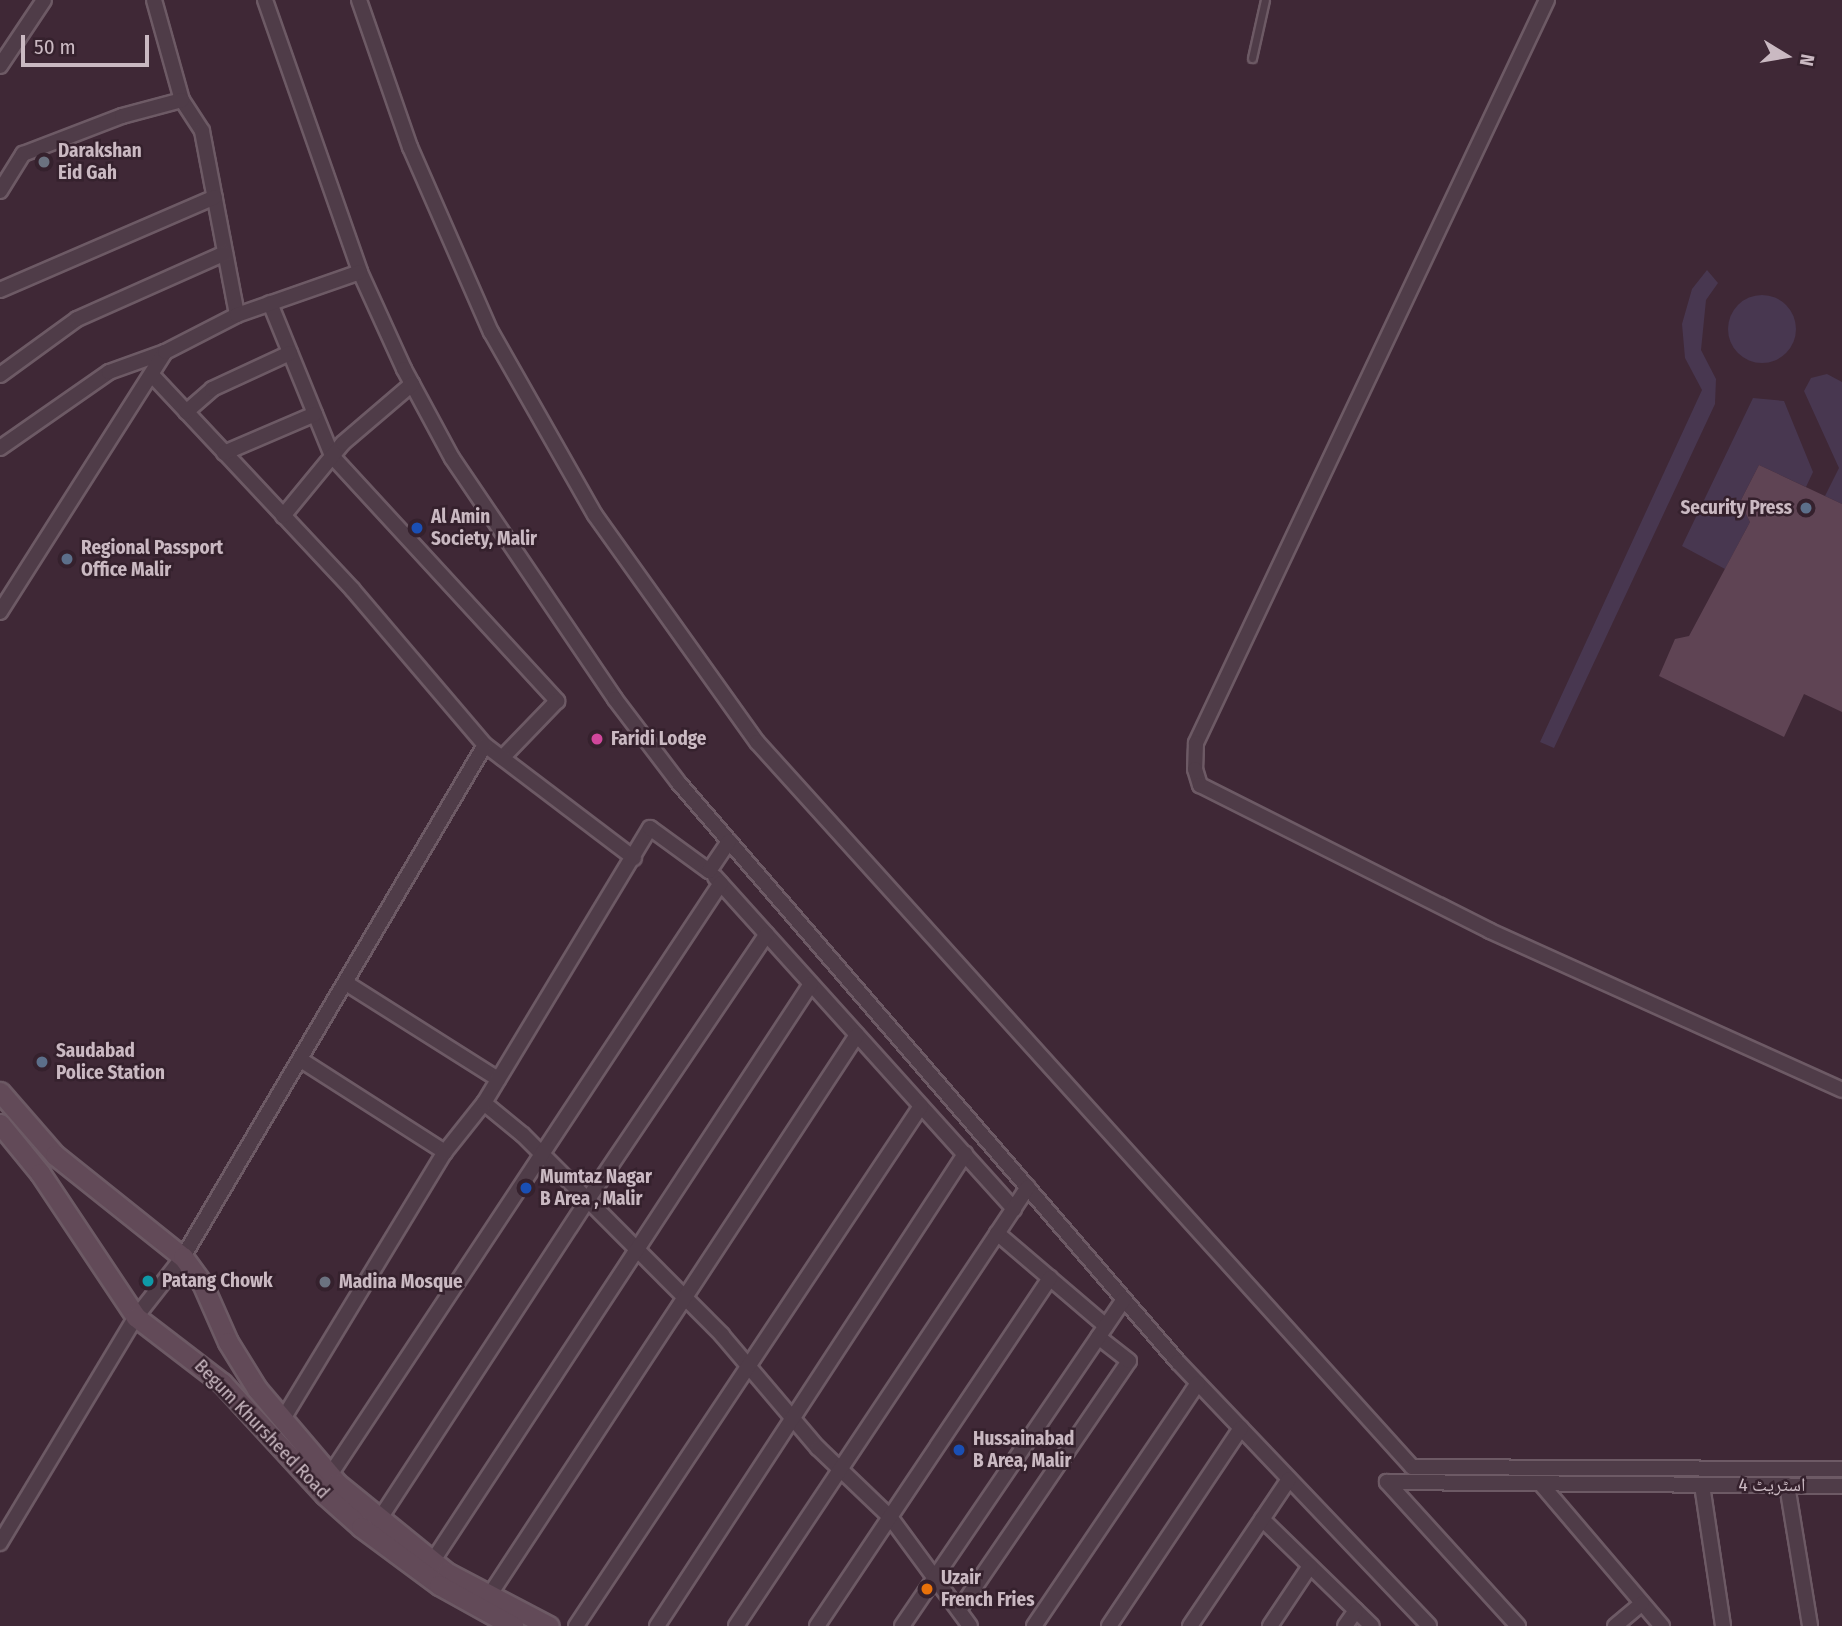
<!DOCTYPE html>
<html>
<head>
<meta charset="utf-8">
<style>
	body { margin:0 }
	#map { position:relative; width:1842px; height:1626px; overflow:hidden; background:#3f2836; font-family:"Fira Sans Condensed","Noto Naskh Arabic",sans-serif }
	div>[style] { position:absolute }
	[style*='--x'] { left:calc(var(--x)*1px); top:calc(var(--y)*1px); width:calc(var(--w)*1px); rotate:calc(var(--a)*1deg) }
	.green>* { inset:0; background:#483750 }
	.round { border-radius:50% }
	.building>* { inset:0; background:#5f4454 }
	.roads { filter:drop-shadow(2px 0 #6d5a65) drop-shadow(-2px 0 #6d5a65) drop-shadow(0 2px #6d5a65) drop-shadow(0 -2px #6d5a65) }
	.service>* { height:7px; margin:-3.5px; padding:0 3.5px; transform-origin:3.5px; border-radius:3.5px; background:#4f3c48 }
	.minor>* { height:14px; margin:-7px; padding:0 7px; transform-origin:7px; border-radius:7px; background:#4f3c48 }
	.secondary>* { height:19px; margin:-9.5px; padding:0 9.5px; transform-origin:9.5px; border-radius:9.5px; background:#624a58 }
	.dots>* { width:19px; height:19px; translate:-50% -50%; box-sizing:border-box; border:4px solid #35212d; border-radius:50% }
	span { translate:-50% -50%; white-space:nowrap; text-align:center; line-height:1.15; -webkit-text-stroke:5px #35212d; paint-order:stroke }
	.poi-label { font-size:19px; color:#cab9c2; font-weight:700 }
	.left { translate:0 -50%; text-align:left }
	.right { translate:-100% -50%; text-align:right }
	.street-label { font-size:19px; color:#cab9c2 }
	.north { position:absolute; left:1751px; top:21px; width:70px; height:70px; -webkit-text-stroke:5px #35212d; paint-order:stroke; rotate:101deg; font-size:19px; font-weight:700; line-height:28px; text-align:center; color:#cab9c2 }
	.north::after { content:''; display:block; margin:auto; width:24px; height:32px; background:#cab9c2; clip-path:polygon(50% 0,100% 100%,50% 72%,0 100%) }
	.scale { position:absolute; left:21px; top:35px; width:128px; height:32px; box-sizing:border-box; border:4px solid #cab9c2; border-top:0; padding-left:9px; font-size:21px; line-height:24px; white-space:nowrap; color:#cab9c2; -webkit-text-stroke:5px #35212d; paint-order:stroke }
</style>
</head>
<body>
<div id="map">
	<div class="green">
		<i style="clip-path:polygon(1707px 270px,1718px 283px,1706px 300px,1701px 350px,1716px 379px,1715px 404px,1554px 748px,1540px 742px,1702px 390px,1685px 358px,1682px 324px,1692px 289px)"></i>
		<i class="round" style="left:1728px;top:295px;width:68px;height:68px"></i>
		<i style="clip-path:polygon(1827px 374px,1842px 382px,1842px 504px,1825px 496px,1839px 468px,1804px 391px,1811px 378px)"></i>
		<i style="clip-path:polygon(1753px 398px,1784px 401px,1813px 472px,1806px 487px,1759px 465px,1740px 502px,1750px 522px,1725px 569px,1682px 546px)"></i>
	</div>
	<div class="building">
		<i style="clip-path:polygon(1759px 465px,1842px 504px,1842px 712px,1804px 694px,1784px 737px,1659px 676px,1675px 639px,1689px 636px,1750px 522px,1740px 502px)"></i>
	</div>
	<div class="roads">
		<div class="service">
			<i style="--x:1252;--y:58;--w:59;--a:-77.4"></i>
		</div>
		<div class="minor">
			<i style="--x:154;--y:0;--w:104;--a:74.4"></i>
			<i style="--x:182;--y:100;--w:37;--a:57"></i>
			<i style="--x:202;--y:131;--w:187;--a:79.2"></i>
			<i style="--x:265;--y:0;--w:288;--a:70.7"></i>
			<i style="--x:360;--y:272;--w:107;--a:65.6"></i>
			<i style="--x:404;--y:369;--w:101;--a:61.7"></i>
			<i style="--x:452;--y:458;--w:291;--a:55.9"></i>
			<i style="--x:615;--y:699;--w:104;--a:52.8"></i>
			<i style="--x:678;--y:782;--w:766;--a:49.24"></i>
			<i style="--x:1178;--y:1362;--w:364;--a:46.4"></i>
			<i style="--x:359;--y:0;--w:156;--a:70.9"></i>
			<i style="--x:410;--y:147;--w:202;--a:66.4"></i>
			<i style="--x:491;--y:332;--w:210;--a:60.4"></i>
			<i style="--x:595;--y:515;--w:279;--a:54.5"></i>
			<i style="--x:757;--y:742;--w:977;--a:47.9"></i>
			<i style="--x:1412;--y:1467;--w:430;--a:0.3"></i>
			<i style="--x:1547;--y:0;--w:822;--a:115.29"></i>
			<i style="--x:1196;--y:743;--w:26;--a:92"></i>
			<i style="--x:1195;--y:769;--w:17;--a:73"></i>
			<i style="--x:1200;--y:785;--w:325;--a:26.7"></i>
			<i style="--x:1490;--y:931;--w:386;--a:24.3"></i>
			<i style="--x:0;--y:66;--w:79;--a:-56.3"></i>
			<i style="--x:0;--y:191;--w:44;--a:-58.1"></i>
			<i style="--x:23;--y:154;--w:106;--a:-21"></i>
			<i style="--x:122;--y:116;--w:62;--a:-14.9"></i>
			<i style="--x:0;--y:290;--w:234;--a:-23.4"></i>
			<i style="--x:270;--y:303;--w:165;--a:67.9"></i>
			<i style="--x:332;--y:456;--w:333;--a:47.4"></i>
			<i style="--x:557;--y:701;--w:79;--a:134"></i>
			<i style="--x:0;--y:375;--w:95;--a:-36"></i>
			<i style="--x:77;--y:319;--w:162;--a:-24"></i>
			<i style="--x:152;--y:375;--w:294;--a:46.9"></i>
			<i style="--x:353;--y:590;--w:204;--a:49.6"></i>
			<i style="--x:485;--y:745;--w:187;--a:37.2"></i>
			<i style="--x:186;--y:412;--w:35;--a:-41"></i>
			<i style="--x:212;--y:389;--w:86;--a:-24.8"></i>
			<i style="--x:0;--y:448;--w:133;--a:-34.9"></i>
			<i style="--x:109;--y:372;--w:59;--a:-19.7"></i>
			<i style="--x:224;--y:453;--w:99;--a:-23.2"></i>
			<i style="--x:283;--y:516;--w:94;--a:-50.6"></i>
			<i style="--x:343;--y:443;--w:91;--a:-40.5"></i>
			<i style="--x:0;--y:612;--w:308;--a:-57.6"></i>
			<i style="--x:165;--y:352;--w:81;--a:-27.2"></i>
			<i style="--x:237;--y:315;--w:130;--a:-19.3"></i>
			<i style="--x:715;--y:877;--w:447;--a:48"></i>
			<i style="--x:346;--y:983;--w:180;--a:32.3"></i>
			<i style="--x:301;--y:1060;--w:171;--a:32.6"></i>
			<i style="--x:484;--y:1103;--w:50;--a:39.4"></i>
			<i style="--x:523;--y:1135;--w:282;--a:45.1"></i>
			<i style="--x:722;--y:1335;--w:148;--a:49.7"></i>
			<i style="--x:818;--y:1448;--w:100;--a:43.8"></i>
			<i style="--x:890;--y:1517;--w:135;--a:53.7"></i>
			<i style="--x:997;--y:1233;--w:143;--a:40.5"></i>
			<i style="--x:283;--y:1419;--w:312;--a:-58.8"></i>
			<i style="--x:445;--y:1152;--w:63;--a:-51.5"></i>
			<i style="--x:484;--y:1103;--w:321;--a:-58.9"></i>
			<i style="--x:650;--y:828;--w:73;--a:36.1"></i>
			<i style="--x:709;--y:871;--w:36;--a:-56"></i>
			<i style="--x:330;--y:1475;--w:709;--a:-56.56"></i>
			<i style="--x:1541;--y:1484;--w:187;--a:49.6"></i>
			<i style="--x:1702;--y:1485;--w:143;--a:81.5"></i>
			<i style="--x:1787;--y:1485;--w:143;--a:80.7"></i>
			<i style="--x:1262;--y:1519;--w:153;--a:44.2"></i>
			<i style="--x:379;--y:1520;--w:379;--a:-56.9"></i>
			<i style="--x:586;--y:1202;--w:323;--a:-56"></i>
			<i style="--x:0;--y:1543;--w:264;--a:-59"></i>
			<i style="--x:136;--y:1317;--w:76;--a:-51.9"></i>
			<i style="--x:183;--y:1257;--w:594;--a:-59.47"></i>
			<i style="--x:432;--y:1562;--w:691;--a:-56.75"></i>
			<i style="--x:489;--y:1596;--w:671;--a:-56.74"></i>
			<i style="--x:959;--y:1610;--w:301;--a:-55.7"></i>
			<i style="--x:1129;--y:1361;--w:39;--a:-142"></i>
			<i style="--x:576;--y:1626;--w:624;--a:-56.44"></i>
			<i style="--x:657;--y:1626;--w:564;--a:-56.87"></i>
			<i style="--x:736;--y:1626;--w:527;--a:-56.37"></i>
			<i style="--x:817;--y:1626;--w:419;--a:-56.2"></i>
			<i style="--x:902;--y:1626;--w:395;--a:-55.8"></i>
			<i style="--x:1034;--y:1626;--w:293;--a:-56"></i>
			<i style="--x:1109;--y:1626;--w:238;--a:-56.3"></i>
			<i style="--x:1190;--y:1626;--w:177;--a:-56"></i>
			<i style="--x:1270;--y:1626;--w:72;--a:-56.3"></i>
			<i style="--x:1345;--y:1626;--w:19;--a:-55"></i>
			<i style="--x:1518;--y:1626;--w:195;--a:-132.3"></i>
			<i style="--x:1387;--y:1482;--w:455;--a:0.5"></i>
			<i style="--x:1615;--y:1626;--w:35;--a:-40"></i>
		</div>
		<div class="secondary">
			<i style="--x:0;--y:1092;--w:84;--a:48.9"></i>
			<i style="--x:55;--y:1155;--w:164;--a:38.6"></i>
			<i style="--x:183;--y:1257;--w:32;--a:54"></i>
			<i style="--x:202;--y:1283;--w:64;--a:66.2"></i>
			<i style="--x:228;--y:1342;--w:55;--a:58.3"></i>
			<i style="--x:257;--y:1389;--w:123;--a:49.6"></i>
			<i style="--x:337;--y:1483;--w:141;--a:39.2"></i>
			<i style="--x:446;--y:1572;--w:116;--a:27.7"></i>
			<i style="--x:0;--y:1124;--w:63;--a:50.8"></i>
			<i style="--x:40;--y:1173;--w:173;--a:56.3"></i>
			<i style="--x:136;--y:1317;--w:108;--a:37.5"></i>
			<i style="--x:222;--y:1383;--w:152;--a:47.4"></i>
			<i style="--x:325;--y:1495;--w:48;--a:41.6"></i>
			<i style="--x:361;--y:1527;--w:97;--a:36.6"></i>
			<i style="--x:439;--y:1585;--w:85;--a:29"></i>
		</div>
	</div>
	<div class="dots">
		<i style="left:44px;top:162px;background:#6b7280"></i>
		<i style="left:1806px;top:508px;background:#5c6f8a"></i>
		<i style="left:417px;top:528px;background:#1a4fb4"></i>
		<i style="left:67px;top:559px;background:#5c6f8a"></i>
		<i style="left:597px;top:739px;background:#d1479c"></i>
		<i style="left:42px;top:1062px;background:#5c6f8a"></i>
		<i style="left:526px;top:1188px;background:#1a4fb4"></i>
		<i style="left:148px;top:1281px;background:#0f9aa8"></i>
		<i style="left:325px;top:1282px;background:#6b7280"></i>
		<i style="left:959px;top:1450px;background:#1a4fb4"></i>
		<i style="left:927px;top:1589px;background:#e8710a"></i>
	</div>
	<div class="poi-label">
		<span class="left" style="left:58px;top:162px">Darakshan<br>Eid Gah</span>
		<span class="right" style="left:1792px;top:508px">Security Press</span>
		<span class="left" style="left:431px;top:528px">Al Amin<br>Society, Malir</span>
		<span class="left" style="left:81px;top:559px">Regional Passport<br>Office Malir</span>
		<span class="left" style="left:611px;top:739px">Faridi Lodge</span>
		<span class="left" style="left:56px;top:1062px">Saudabad<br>Police Station</span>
		<span class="left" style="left:540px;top:1188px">Mumtaz Nagar<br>B Area , Malir</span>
		<span class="left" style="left:162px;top:1281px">Patang Chowk</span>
		<span class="left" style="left:339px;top:1282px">Madina Mosque</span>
		<span class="left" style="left:973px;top:1450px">Hussainabad<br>B Area, Malir</span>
		<span class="left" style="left:941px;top:1589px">Uzair<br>French Fries</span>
	</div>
	<div class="street-label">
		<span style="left:262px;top:1429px;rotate:46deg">Begum Khursheed Road</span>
		<span style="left:1772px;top:1485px">اسٹریٹ 4</span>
	</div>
	<div class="north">N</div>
	<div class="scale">50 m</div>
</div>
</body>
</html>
